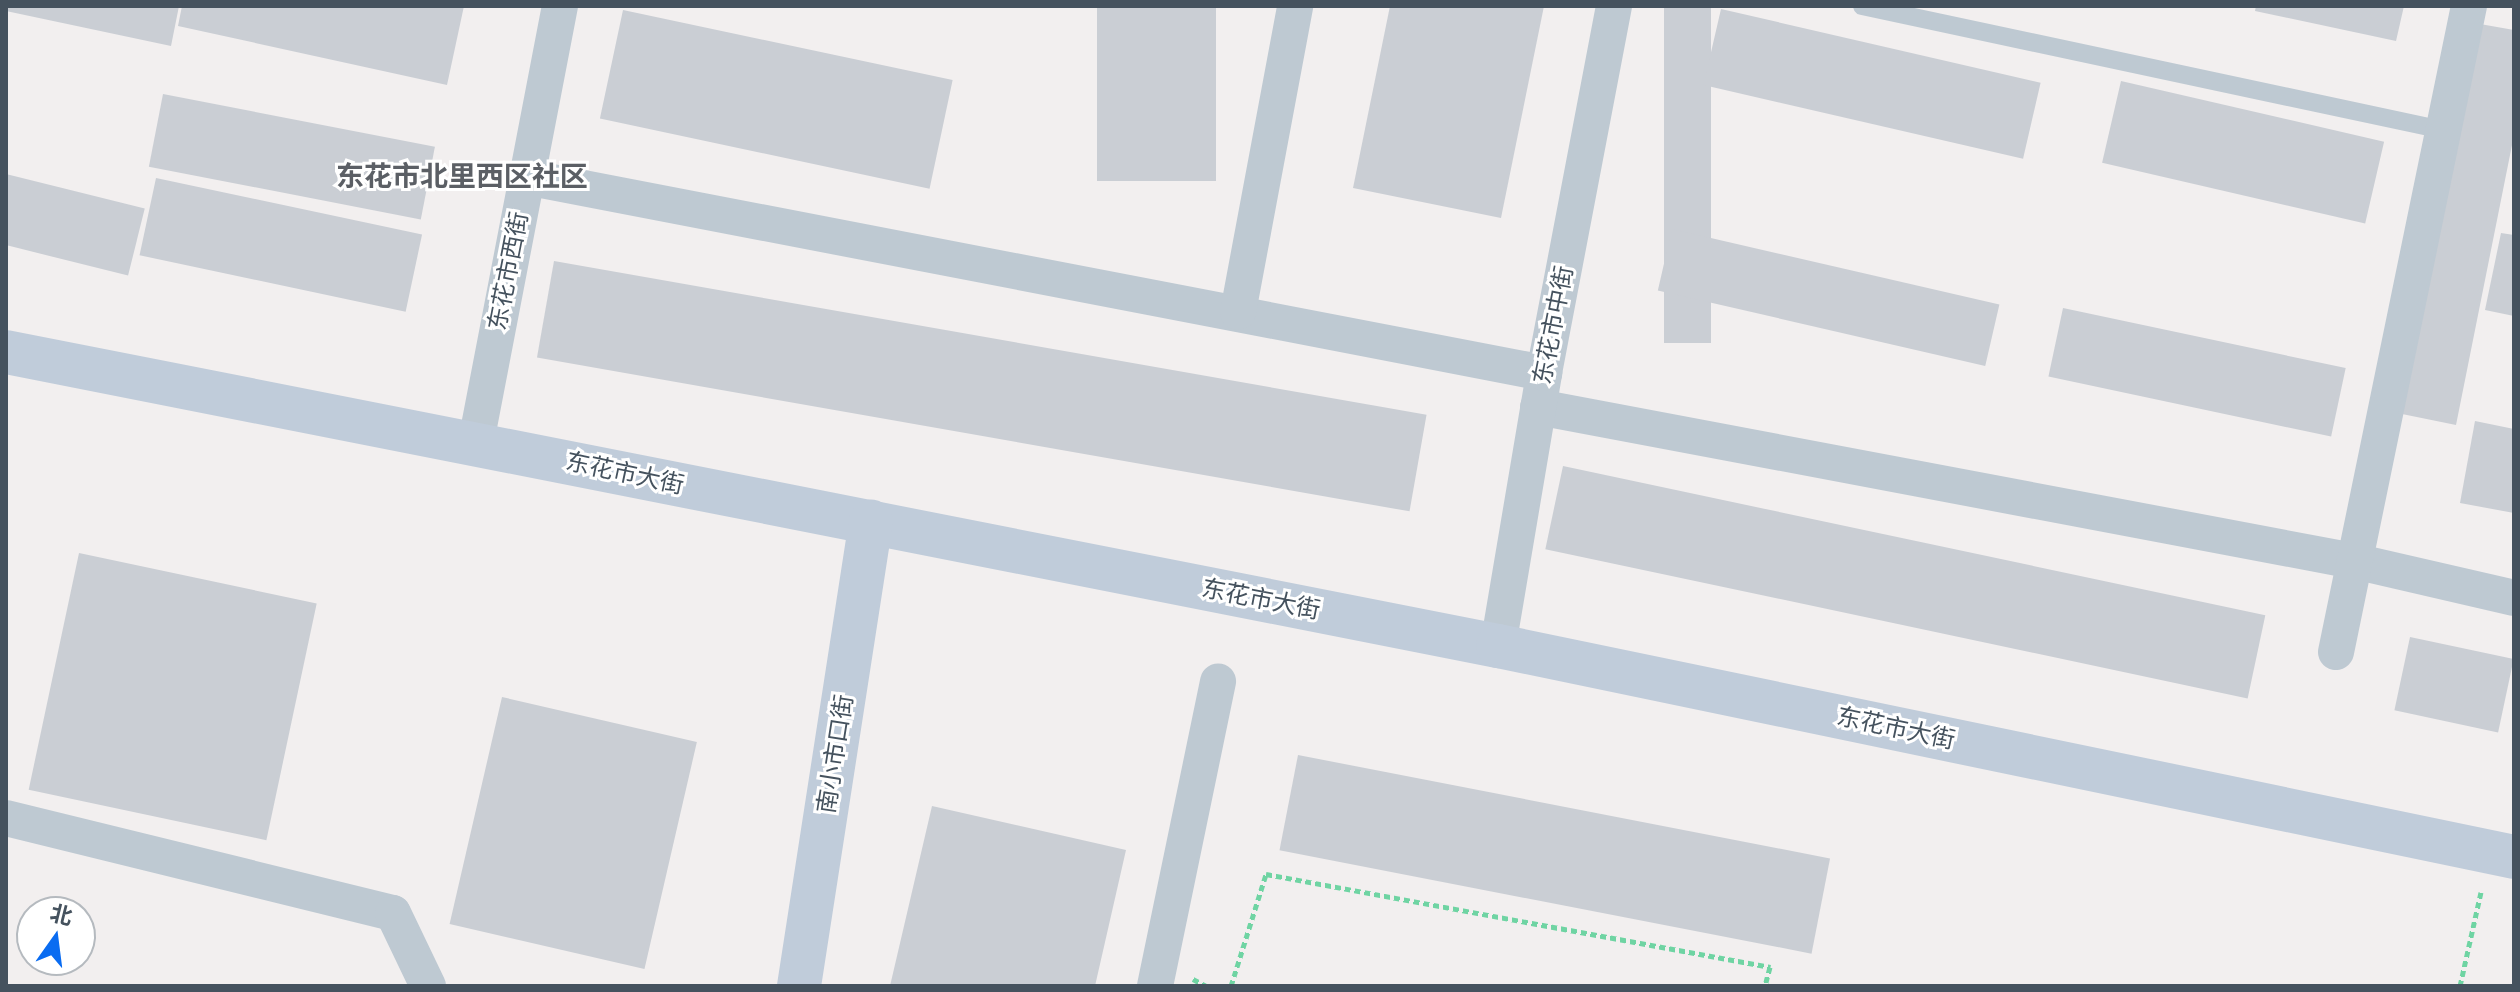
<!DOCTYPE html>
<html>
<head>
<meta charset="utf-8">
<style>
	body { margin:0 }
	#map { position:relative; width:2520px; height:992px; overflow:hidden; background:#f2efef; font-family:"PT Sans Narrow","Noto Sans SC",sans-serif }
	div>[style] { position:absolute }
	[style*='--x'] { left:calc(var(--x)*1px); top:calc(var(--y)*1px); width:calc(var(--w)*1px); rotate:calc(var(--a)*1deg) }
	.building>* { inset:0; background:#caced4; transform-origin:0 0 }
	.path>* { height:5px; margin-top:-2.5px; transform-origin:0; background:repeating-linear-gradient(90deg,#6fd4a3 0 6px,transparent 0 10px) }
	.lane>* { height:18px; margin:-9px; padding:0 9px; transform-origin:9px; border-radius:9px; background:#bec9d2 }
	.street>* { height:36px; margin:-18px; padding:0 18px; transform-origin:18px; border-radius:18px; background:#bec9d2 }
	.secondary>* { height:44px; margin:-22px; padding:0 22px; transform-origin:22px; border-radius:22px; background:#c0ccda }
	span { translate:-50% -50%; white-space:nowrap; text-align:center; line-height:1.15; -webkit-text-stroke:6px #fff; paint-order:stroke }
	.street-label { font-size:24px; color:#45525e }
	.quarter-label { font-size:28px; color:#5b5f65; font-weight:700 }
	.frame { position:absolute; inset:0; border:8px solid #45525e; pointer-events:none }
	.north { position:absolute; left:16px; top:896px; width:80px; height:80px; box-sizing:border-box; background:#fff; border:2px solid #b5babf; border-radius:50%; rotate:14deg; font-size:22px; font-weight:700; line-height:32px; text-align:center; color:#45525e }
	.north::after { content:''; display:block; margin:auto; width:28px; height:36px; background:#0a6cf1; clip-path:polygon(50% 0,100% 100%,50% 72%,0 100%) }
</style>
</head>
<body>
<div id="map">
	<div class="building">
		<i style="clip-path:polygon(6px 6px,179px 6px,171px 46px,6px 11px)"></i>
		<i style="clip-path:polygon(182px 6px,464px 6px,447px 85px,178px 26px)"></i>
		<i style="left:1097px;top:6px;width:119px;height:175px"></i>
		<i style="clip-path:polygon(1390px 6px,1544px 6px,1501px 218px,1353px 188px)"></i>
		<i style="left:1664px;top:6px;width:47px;height:337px"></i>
		<i style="clip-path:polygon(2256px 6px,2404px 6px,2396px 41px,2255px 11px)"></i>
		<i style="left:1721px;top:9px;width:328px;height:78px;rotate:13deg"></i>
		<i style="left:623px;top:10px;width:337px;height:111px;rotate:12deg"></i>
		<i style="clip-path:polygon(2480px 24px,2514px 30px,2514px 135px,2456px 425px,2402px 414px)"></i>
		<i style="left:2121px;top:81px;width:270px;height:84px;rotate:13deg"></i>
		<i style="left:163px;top:94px;width:277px;height:74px;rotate:11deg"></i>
		<i style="left:6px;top:174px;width:143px;height:69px;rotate:14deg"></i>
		<i style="left:156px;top:178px;width:272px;height:79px;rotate:12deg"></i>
		<i style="left:1672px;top:229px;width:336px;height:63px;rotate:13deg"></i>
		<i style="clip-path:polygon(2501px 233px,2514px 235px,2514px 316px,2485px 310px)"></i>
		<i style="left:554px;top:261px;width:886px;height:98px;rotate:10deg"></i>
		<i style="left:2063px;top:308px;width:289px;height:70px;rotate:12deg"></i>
		<i style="clip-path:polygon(2475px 421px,2514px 429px,2514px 513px,2460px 503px)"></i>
		<i style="left:1563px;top:466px;width:718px;height:85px;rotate:12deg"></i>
		<i style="left:79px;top:553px;width:243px;height:242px;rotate:12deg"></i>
		<i style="left:2410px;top:637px;width:106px;height:75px;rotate:12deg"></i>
		<i style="left:502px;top:697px;width:200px;height:233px;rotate:13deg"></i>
		<i style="left:1298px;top:755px;width:542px;height:97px;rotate:11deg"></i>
		<i style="clip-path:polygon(932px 806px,1126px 850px,1095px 986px,890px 986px)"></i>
	</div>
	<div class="path">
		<i style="--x:1193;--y:979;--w:15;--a:28"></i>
		<i style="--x:1231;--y:986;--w:117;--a:-72.6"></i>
		<i style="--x:1266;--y:874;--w:513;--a:10.45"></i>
		<i style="--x:1770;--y:967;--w:20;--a:105"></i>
		<i style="--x:2460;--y:986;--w:96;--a:-77.4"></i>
	</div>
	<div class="lane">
		<i style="--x:1862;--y:6;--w:594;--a:12.05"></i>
	</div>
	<div class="street">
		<i style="--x:526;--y:177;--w:1037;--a:10.9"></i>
		<i style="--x:1238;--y:312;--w:311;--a:-79.4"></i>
		<i style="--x:1538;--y:407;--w:830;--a:10.69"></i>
		<i style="--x:2354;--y:561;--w:164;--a:13"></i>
		<i style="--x:476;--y:442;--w:444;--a:-79.1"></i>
		<i style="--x:1498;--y:646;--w:277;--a:-80.4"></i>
		<i style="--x:1544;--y:373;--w:374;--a:-79.2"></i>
		<i style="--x:2336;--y:652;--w:660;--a:-78.37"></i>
		<i style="--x:6;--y:818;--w:398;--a:13.8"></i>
		<i style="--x:393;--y:913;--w:81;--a:64.4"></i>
		<i style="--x:1155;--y:986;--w:311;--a:-78.3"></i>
	</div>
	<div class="secondary">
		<i style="--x:6;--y:352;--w:1521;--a:11.15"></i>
		<i style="--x:1498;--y:646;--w:1038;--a:11.73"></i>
		<i style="--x:799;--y:986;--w:470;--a:-81.2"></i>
	</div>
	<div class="street-label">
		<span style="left:508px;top:271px;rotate:-79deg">东花市西街</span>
		<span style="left:1553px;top:325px;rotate:-79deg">东花市中街</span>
		<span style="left:625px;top:473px;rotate:12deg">东花市大街</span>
		<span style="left:1261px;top:599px;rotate:11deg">东花市大街</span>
		<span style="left:1896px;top:728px;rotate:12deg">东花市大街</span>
		<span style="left:835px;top:754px;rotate:-81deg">南小市口街</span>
	</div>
	<div class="quarter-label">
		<span style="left:462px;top:176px">东花市北里西区社区</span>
	</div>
	<div class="frame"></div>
	<div class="north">北</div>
</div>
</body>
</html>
